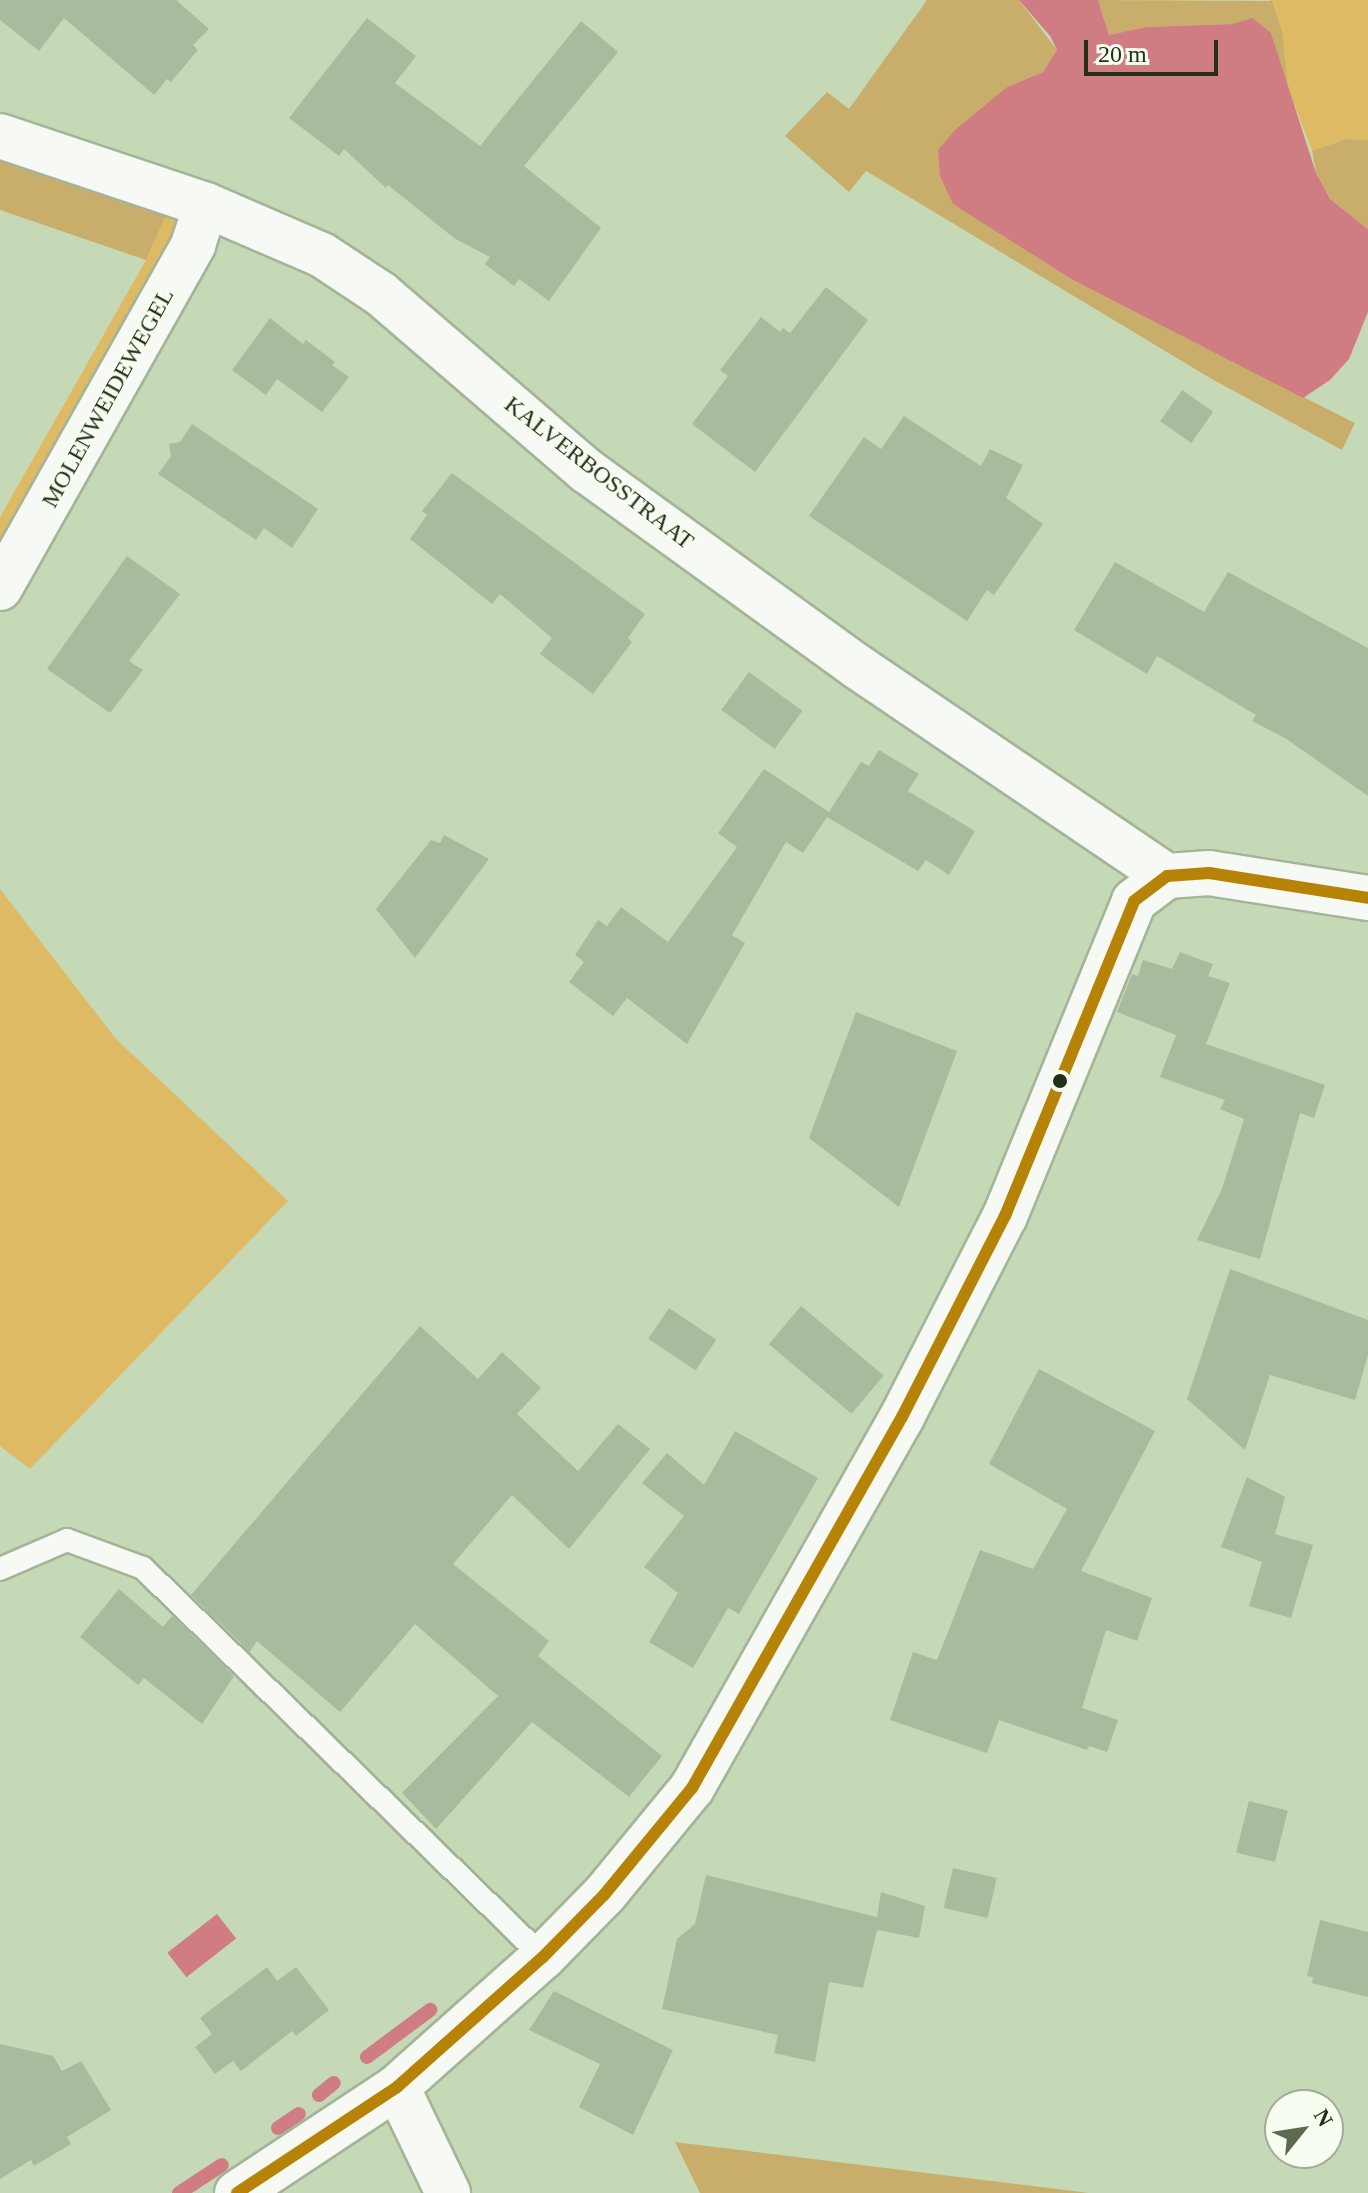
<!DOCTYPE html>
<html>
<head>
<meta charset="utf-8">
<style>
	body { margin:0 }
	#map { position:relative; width:1368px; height:2193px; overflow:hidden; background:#c6d9b6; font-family:Georgia,serif }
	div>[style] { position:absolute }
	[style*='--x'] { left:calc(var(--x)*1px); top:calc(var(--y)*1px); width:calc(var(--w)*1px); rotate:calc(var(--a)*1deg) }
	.green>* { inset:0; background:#deba65 }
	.forest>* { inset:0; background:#c9ae6b }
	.water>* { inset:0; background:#d07c83; transform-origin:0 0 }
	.stream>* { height:14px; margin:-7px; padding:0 7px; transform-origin:7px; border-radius:7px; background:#d07c83 }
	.building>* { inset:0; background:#aaba9d; transform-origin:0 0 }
	.roads { filter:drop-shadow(2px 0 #a4b498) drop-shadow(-2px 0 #a4b498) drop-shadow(0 2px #a4b498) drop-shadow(0 -2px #a4b498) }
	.service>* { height:22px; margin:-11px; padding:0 11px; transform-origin:11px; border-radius:11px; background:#f6f9f4 }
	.minor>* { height:44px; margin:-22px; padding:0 22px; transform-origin:22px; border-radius:22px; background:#f6f9f4 }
	.bus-1>* { height:12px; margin:-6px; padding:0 6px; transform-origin:6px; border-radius:6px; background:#b78307 }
	.dots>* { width:22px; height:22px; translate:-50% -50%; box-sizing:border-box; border:4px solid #f7fef1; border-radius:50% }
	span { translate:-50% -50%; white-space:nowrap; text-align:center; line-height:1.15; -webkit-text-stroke:6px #f7fef1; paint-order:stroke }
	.street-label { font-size:24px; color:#233017 }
	.north { position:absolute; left:1264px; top:2089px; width:80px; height:80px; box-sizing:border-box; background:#f7fef1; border:2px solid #a2ac9a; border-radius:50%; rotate:60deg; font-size:22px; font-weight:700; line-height:32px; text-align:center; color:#233017 }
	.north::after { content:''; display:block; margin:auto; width:28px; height:36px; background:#5c6b4f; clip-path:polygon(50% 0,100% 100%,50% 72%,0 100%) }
	.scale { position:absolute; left:1084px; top:40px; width:134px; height:36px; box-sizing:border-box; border:4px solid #233017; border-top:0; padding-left:10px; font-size:24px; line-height:28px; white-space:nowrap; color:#233017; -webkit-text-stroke:6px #f7fef1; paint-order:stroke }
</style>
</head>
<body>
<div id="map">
	<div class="green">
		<i style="clip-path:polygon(1270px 0,1368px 0,1368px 140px,1346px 139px,1312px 151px,1288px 88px,1281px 31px)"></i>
		<i style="clip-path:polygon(170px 207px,182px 211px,150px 280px,0 552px,0 517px,146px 260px)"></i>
		<i style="clip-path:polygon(0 889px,116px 1039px,288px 1201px,30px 1469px,0 1446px)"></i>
	</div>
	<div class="forest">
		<i style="clip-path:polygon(927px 0,1019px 0,1057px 50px,1043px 72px,1007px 87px,953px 203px,1071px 279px,1355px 423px,1342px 450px,1210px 378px,866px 171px,849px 192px,785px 136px,827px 92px,849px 109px)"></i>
		<i style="clip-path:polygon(1098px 0,1272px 1px,1282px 31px,1288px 88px,1271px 33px,1233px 24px,1146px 27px,1109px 35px)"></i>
		<i style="clip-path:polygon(1346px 139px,1368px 140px,1368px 229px,1330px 199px,1316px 173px,1312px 151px)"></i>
		<i style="clip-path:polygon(0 150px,170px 207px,146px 260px,0 210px)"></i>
		<i style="clip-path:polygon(675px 2142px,1089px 2193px,700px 2193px)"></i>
	</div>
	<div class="water">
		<i style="clip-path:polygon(1019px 0,1098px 0,1109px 35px,1146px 27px,1233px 24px,1252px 18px,1271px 33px,1316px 173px,1330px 199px,1368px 229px,1368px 312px,1349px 359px,1330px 380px,1303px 398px,1071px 279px,953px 204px,940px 176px,938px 150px,955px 130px,1007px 87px,1043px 72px,1057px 50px,1050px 36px)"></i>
		<i style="left:217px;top:1914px;width:31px;height:63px;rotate:52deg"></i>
	</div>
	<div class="stream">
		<i style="--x:367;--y:2057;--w:79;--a:-36.7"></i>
		<i style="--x:319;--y:2095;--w:19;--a:-39"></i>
		<i style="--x:278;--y:2128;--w:25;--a:-34"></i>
		<i style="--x:179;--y:2193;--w:51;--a:-33.1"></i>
	</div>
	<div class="building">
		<i style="clip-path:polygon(0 0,176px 0,209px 29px,193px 45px,198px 50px,171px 82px,167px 79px,154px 95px,64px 18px,39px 51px,0 20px)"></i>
		<i style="clip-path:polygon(367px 18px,416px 56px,395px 83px,480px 146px,581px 21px,618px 52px,524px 166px,601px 228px,549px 301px,519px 279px,514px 286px,485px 264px,490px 257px,454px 238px,388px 185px,386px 188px,344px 149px,339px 156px,289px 118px)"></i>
		<i style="clip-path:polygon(826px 287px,868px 320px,755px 472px,692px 424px,728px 376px,720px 370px,761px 317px,780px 332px,783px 328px,790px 333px)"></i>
		<i style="clip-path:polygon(270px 318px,303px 344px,306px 340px,335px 362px,332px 365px,349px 377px,322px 412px,277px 379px,266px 395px,232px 370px)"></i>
		<i style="left:1182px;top:390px;width:38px;height:38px;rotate:35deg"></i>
		<i style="clip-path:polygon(904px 416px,981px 466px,990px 449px,1023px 465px,1006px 498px,1043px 524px,994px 595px,987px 590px,967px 621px,809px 516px,864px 437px,881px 449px)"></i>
		<i style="clip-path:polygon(192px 424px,318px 509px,292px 548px,264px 528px,256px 540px,158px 474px,171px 456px,169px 444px,180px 442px)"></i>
		<i style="clip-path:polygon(452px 473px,645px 614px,628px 638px,632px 642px,593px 694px,540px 654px,552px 638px,500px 594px,492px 604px,410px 539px,427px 515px,422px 511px)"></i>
		<i style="clip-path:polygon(127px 556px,180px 594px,129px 661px,143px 670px,110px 713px,47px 669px)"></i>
		<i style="clip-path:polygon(1115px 562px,1204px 612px,1228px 572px,1368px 648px,1368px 796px,1285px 738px,1252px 721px,1256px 715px,1157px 656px,1147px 674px,1074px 630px)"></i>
		<i style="left:749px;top:672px;width:66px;height:47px;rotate:36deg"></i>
		<i style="clip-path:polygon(879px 750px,919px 774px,908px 791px,975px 831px,949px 875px,926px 860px,918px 871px,827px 817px,803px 853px,786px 842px,732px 935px,745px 943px,687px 1044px,627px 998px,613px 1016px,569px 982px,584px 962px,575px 955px,598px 920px,607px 926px,621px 907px,668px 942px,737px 847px,718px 833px,764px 769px,829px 812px,861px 762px,869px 766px)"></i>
		<i style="clip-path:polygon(444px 835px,489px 859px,415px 958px,376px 909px,431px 840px,440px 843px)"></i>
		<i style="clip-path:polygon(1180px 952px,1213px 964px,1208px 976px,1230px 983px,1206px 1044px,1325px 1085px,1314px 1118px,1300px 1113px,1260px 1259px,1197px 1240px,1222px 1189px,1244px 1119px,1220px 1109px,1225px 1100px,1160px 1077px,1176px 1035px,1117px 1012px,1132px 974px,1138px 976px,1143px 960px,1172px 969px)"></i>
		<i style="clip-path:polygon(856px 1012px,957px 1051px,899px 1207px,809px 1138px)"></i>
		<i style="clip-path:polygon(1230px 1269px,1368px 1320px,1368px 1355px,1355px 1400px,1270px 1375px,1245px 1450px,1187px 1399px)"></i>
		<i style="left:801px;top:1306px;width:108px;height:50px;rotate:40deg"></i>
		<i style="left:669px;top:1308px;width:57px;height:37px;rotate:34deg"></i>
		<i style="clip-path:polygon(420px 1326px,478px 1379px,502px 1352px,541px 1388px,517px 1414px,578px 1471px,618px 1424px,650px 1449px,569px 1549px,512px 1495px,453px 1564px,549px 1641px,538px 1656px,662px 1756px,629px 1797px,532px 1722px,436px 1829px,402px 1793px,498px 1696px,415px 1624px,340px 1712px,257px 1641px,250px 1652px,191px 1595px)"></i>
		<i style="clip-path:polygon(1039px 1369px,1155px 1431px,1081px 1571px,1152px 1598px,1137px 1641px,1106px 1630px,1082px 1708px,1118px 1720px,1107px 1752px,1089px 1746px,1087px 1750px,999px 1720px,987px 1753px,890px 1720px,913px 1652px,937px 1660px,980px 1550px,1033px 1569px,1067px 1509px,989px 1464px)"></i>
		<i style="clip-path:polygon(735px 1431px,818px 1478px,739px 1614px,728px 1608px,693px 1668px,649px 1642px,678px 1593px,644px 1567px,684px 1516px,642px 1483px,667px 1453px,704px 1485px)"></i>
		<i style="clip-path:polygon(1247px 1477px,1285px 1497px,1275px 1534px,1313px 1545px,1291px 1618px,1249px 1606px,1262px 1562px,1221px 1547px)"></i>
		<i style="clip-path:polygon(119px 1589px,163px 1627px,172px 1616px,234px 1676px,202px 1724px,144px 1678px,138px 1685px,80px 1637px)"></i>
		<i style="left:1249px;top:1801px;width:40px;height:53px;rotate:14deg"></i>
		<i style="left:953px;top:1868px;width:45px;height:41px;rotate:13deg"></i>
		<i style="clip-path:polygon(706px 1875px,877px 1917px,881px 1892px,925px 1906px,919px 1938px,877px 1930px,863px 1988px,829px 1982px,815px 2062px,774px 2053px,778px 2035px,662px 2009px,677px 1939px,695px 1924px)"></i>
		<i style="clip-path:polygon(1320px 1920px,1368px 1932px,1368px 1997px,1312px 1983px,1313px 1977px,1307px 1976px)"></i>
		<i style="clip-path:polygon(267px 1967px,277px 1981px,296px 1967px,329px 2010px,296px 2036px,292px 2031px,241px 2071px,233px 2061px,215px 2074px,195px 2047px,212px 2034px,200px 2018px)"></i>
		<i style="clip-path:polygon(554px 1991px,673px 2050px,633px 2135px,579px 2107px,600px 2064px,529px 2030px)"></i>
		<i style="clip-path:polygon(0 2044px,53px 2056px,62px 2071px,81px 2061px,111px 2110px,67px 2137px,71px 2144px,34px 2166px,31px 2160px,0 2179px)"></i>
	</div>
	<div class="roads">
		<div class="service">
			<i style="--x:0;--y:1569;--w:73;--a:-23.4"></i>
			<i style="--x:67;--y:1540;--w:81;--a:20.2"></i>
			<i style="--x:143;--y:1568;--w:558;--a:44.2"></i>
		</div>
		<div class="minor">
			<i style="--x:0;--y:136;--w:217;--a:18.5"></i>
			<i style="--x:206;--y:205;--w:126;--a:23.3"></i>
			<i style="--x:322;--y:255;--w:71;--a:33.5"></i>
			<i style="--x:381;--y:294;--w:272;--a:40.7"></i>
			<i style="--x:587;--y:471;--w:334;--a:35.9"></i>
			<i style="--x:858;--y:667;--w:373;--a:34.1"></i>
			<i style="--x:0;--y:588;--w:394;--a:-60.6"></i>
			<i style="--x:193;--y:245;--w:42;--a:-72"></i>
			<i style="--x:397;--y:2087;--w:118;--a:64.3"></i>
			<i style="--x:237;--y:2193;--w:192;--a:-33.5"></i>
			<i style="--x:397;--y:2087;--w:195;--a:-41.7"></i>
			<i style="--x:543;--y:1957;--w:87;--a:-45.5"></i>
			<i style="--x:604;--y:1895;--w:139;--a:-50.6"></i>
			<i style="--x:692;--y:1788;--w:426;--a:-60.5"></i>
			<i style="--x:902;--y:1417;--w:226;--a:-62.9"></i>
			<i style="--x:1005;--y:1216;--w:340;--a:-67.7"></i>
			<i style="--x:1134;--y:901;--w:41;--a:-37.1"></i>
			<i style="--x:1167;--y:876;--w:42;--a:-4.1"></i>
			<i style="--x:1209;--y:873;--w:161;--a:8.9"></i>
		</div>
	</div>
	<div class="bus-1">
		<i style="--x:237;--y:2193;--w:192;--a:-33.5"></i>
		<i style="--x:397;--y:2087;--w:195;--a:-41.7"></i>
		<i style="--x:543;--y:1957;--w:87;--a:-45.5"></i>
		<i style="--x:604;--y:1895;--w:139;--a:-50.6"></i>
		<i style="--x:692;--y:1788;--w:426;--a:-60.5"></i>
		<i style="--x:902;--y:1417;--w:226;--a:-62.9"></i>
		<i style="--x:1005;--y:1216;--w:340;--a:-67.7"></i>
		<i style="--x:1134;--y:901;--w:41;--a:-37.1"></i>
		<i style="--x:1167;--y:876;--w:42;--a:-4.1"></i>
		<i style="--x:1209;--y:873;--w:161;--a:8.9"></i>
	</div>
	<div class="dots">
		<i style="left:1060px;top:1081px;background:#233017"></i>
	</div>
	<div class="street-label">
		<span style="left:108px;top:398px;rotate:-61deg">MOLENWEIDEWEGEL</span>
		<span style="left:599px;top:473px;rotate:38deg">KALVERBOSSTRAAT</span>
	</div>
	<div class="north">N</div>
	<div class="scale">20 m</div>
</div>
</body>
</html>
